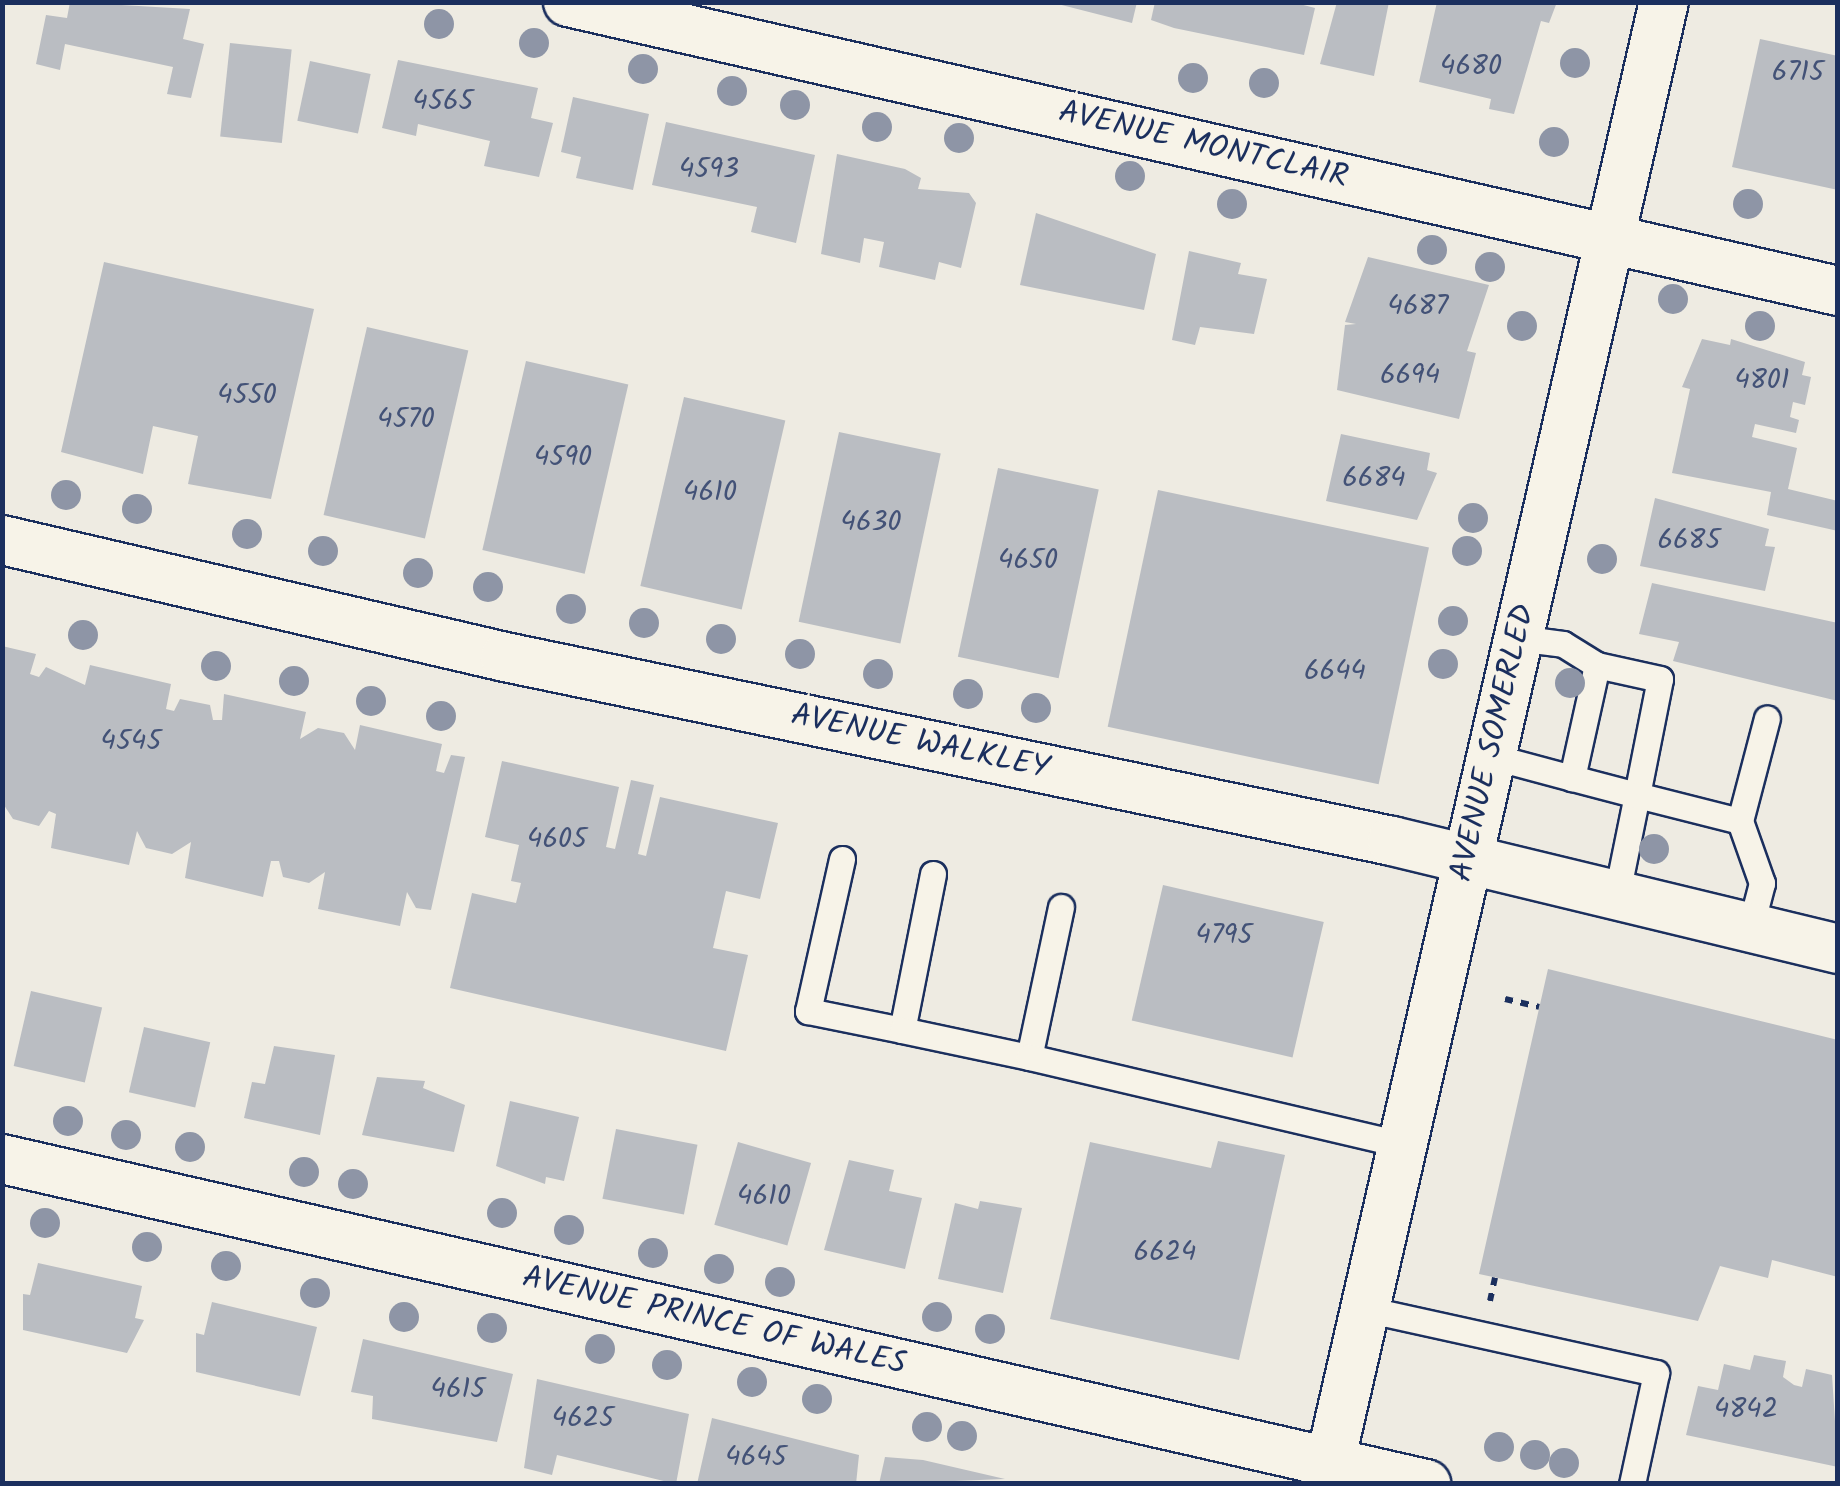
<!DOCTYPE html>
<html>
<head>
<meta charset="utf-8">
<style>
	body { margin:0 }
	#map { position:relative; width:1840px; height:1486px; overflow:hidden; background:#eeebe2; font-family:Kalam,sans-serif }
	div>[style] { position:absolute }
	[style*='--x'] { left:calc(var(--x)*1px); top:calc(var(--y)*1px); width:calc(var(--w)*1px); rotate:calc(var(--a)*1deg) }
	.building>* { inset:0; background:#babdc2; transform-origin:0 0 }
	.path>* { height:6px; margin-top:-3px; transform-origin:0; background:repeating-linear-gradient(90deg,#1b2f5e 0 8px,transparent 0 16px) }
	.roads { filter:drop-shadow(2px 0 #1b2f5e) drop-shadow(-2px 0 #1b2f5e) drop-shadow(0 2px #1b2f5e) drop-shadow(0 -2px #1b2f5e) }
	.lane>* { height:25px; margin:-12.5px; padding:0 12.5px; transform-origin:12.5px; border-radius:12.5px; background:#f7f3e8 }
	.street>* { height:48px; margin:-24px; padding:0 24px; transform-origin:24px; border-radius:24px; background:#f7f3e8 }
	.trees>* { width:30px; height:30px; margin:-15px; border-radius:50%; background:#8e95a6 }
	span { translate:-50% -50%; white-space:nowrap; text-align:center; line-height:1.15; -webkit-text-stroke:9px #f7f3e8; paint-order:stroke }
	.number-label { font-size:28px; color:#435277 }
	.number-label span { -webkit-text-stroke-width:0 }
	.street-label { font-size:32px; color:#1b2f5e }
	.frame { position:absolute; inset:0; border:5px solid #1b2f5e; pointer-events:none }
</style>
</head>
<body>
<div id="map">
	<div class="building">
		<i style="clip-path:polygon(70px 2px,190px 9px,183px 39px,204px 44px,191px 98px,167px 94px,173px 67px,65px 44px,60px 70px,36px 64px,46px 15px,67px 18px)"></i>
		<i style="clip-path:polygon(1050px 2px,1137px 2px,1132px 23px)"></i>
		<i style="clip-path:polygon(1155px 2px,1292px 2px,1315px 8px,1304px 55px,1174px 28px,1151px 20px)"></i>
		<i style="clip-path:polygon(1337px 2px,1389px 2px,1374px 76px,1320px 64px)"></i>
		<i style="clip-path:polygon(1437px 2px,1557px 2px,1549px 23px,1541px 21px,1514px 114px,1489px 109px,1491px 99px,1419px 82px)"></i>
		<i style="clip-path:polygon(1760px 39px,1838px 56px,1838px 190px,1732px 167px)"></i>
		<i style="left:230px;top:43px;width:62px;height:94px;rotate:6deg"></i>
		<i style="clip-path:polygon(398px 60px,538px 88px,531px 118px,553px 123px,539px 177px,484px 166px,490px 141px,418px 124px,416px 136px,382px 128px)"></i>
		<i style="left:310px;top:61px;width:62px;height:61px;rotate:12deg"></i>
		<i style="clip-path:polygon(573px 97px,649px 114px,633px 190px,576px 178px,581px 157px,561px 152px)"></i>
		<i style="clip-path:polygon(666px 122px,815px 155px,796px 243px,751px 232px,757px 207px,652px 185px)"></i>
		<i style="clip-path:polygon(837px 154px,905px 169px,921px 178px,918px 189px,969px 193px,976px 203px,961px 268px,939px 262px,935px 280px,879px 267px,884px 242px,864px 238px,860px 263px,821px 254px)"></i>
		<i style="clip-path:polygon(1036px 213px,1156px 254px,1144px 310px,1020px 285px)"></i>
		<i style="clip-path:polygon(1189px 251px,1241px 263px,1238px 274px,1267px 279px,1254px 334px,1200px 327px,1195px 345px,1172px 340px)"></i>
		<i style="clip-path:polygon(1368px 257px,1489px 285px,1467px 351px,1476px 353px,1459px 419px,1337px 390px,1345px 325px,1356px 324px,1345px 322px)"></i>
		<i style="clip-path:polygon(104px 262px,314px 309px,271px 499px,188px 484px,198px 436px,153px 426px,143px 474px,61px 452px)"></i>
		<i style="left:367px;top:327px;width:104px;height:193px;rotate:13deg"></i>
		<i style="clip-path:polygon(1702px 339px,1730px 345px,1731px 339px,1805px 362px,1802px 375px,1811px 377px,1805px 405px,1793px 402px,1790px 417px,1799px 420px,1796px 433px,1755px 424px,1752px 437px,1797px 448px,1788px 489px,1838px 501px,1838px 531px,1767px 515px,1771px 492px,1672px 473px,1690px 389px,1682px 387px)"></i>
		<i style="left:526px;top:361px;width:105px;height:194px;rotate:13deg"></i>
		<i style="left:684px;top:397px;width:104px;height:194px;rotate:13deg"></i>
		<i style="left:839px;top:432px;width:104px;height:194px;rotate:12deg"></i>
		<i style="clip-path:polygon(1341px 434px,1430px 453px,1427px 470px,1437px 473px,1417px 520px,1326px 501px)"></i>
		<i style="left:998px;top:468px;width:103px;height:193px;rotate:12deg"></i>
		<i style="left:1158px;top:490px;width:277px;height:242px;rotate:12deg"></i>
		<i style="clip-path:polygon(1655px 498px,1769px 529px,1765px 546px,1775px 547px,1765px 591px,1640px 566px)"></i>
		<i style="clip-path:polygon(1652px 583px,1838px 623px,1838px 701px,1673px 661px,1679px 642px,1639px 634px)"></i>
		<i style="clip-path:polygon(2px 646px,36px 654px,30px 674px,39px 677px,46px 667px,85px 685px,90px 665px,171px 684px,166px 709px,174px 711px,180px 699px,210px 705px,213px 720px,222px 720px,224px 694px,306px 712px,300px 739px,318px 728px,344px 733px,355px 750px,360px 725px,442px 744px,436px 771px,444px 773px,451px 755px,465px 757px,431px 910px,416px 908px,407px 892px,400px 926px,318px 909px,325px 872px,309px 883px,283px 877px,279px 861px,271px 861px,263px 897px,185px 878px,191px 842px,172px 854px,146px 848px,137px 831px,129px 865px,51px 848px,56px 814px,49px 811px,39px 826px,13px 819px,2px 802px)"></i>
		<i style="clip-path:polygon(502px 761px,619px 787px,606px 847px,615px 849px,631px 780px,654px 785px,638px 854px,646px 856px,660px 797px,778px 823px,760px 899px,726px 891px,713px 948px,748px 955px,726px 1051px,450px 988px,472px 893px,516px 903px,521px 883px,511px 881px,519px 845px,485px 837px)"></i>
		<i style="left:1163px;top:885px;width:165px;height:139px;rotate:13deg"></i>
		<i style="clip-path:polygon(1548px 969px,1838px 1040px,1838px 1277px,1772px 1260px,1768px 1278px,1720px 1266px,1698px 1321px,1479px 1274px)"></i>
		<i style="left:31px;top:991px;width:73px;height:77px;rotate:13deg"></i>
		<i style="left:144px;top:1027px;width:68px;height:67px;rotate:13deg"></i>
		<i style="clip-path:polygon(274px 1046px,335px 1055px,320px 1135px,244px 1118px,252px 1082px,265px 1084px)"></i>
		<i style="clip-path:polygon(377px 1077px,425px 1081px,423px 1088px,465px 1105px,454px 1152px,362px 1135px)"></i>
		<i style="clip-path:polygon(510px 1101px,579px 1117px,564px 1181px,546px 1177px,545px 1184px,496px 1166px)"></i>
		<i style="left:616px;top:1129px;width:83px;height:71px;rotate:11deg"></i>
		<i style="clip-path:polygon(1218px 1141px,1285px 1155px,1239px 1360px,1050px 1319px,1090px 1142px,1211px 1168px)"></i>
		<i style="left:738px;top:1142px;width:76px;height:86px;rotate:16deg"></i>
		<i style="clip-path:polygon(849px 1160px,894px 1170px,889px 1191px,922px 1198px,905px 1269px,824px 1250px)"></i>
		<i style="clip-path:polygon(980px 1201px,1022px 1208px,1003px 1293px,938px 1279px,955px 1203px,978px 1209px)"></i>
		<i style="clip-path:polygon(38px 1263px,142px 1286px,135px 1318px,144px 1320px,127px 1353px,23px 1330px,23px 1294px,30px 1295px)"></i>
		<i style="clip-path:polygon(212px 1302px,317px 1327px,300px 1396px,196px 1372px,196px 1333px,204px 1335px)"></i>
		<i style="clip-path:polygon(363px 1339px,513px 1374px,497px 1442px,372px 1419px,373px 1396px,351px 1392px)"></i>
		<i style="clip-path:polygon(1754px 1355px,1786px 1361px,1783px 1377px,1794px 1385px,1802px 1387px,1806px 1369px,1832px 1375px,1838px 1467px,1686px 1435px,1698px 1386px,1718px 1390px,1724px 1364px,1750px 1370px)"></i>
		<i style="clip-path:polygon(537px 1379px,689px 1414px,676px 1484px,557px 1455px,552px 1475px,524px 1468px)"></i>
		<i style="clip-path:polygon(712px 1418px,859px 1455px,856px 1484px,697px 1484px)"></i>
		<i style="clip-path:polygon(885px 1457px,923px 1460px,1005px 1479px,879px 1484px)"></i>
	</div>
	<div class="path">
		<i style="--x:1505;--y:999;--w:35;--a:13"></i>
		<i style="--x:1490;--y:1301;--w:24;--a:-78"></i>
	</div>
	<div class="roads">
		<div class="lane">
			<i style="--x:1517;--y:638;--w:46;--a:7.4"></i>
			<i style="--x:1563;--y:644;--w:40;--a:32"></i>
			<i style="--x:1490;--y:756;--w:85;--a:15"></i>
			<i style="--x:1740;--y:821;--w:106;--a:-75.3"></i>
			<i style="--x:842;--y:859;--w:156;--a:102.6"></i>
			<i style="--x:808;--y:1011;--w:96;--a:11.4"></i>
			<i style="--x:933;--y:874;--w:159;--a:101.2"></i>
			<i style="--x:902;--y:1030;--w:130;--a:12"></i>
			<i style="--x:1616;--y:898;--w:105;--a:-78.5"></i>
			<i style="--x:1637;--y:795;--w:118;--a:-78.8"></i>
			<i style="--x:1660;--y:679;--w:65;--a:-167.5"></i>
			<i style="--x:1597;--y:665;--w:116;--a:102.5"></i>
			<i style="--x:1572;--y:778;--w:67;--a:14.7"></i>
			<i style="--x:1637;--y:795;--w:106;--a:14.2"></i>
			<i style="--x:1740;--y:821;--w:66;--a:70.5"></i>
			<i style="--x:1762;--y:883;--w:48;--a:104.6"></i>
			<i style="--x:1061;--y:907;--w:153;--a:102"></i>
			<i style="--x:1029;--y:1057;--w:384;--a:13.2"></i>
			<i style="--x:1365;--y:1309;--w:298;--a:12.4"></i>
			<i style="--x:1656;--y:1373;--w:114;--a:102.2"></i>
		</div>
		<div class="street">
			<i style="--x:568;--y:2;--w:1302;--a:12.82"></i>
			<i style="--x:2;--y:540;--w:516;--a:13.09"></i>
			<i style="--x:505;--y:657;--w:906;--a:11.72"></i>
			<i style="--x:1392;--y:841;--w:459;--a:13.6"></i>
			<i style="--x:2;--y:1159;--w:1461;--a:12.86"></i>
			<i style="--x:1325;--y:1484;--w:1520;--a:-77.12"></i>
		</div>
	</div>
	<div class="trees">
		<i style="left:439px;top:24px"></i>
		<i style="left:534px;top:43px"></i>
		<i style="left:1575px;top:63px"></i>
		<i style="left:643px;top:69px"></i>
		<i style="left:1193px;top:78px"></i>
		<i style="left:1264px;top:83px"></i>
		<i style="left:732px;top:91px"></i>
		<i style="left:795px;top:105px"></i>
		<i style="left:877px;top:127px"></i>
		<i style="left:959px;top:138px"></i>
		<i style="left:1554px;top:142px"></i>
		<i style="left:1130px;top:176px"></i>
		<i style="left:1232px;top:204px"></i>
		<i style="left:1748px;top:204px"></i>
		<i style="left:1432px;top:250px"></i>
		<i style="left:1490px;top:267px"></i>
		<i style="left:1673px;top:299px"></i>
		<i style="left:1522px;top:326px"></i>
		<i style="left:1760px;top:326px"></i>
		<i style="left:66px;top:495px"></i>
		<i style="left:137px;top:509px"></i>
		<i style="left:1473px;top:518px"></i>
		<i style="left:247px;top:534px"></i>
		<i style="left:323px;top:551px"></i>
		<i style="left:1467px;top:551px"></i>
		<i style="left:1602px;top:559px"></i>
		<i style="left:418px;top:573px"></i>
		<i style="left:488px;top:587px"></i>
		<i style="left:571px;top:609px"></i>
		<i style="left:1453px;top:621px"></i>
		<i style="left:644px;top:623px"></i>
		<i style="left:83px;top:635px"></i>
		<i style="left:721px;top:639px"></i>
		<i style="left:800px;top:654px"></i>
		<i style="left:1443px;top:664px"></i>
		<i style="left:216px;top:666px"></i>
		<i style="left:878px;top:674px"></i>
		<i style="left:294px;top:681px"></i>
		<i style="left:1570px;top:683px"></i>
		<i style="left:968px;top:694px"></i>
		<i style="left:371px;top:701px"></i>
		<i style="left:1036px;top:708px"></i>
		<i style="left:441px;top:716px"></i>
		<i style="left:1654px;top:849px"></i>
		<i style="left:68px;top:1121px"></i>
		<i style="left:126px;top:1135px"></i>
		<i style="left:190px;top:1147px"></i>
		<i style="left:304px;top:1172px"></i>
		<i style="left:353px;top:1184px"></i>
		<i style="left:502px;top:1213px"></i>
		<i style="left:45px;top:1223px"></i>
		<i style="left:569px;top:1230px"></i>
		<i style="left:147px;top:1247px"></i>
		<i style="left:653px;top:1253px"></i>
		<i style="left:226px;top:1266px"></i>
		<i style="left:719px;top:1269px"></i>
		<i style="left:780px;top:1282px"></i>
		<i style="left:315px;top:1293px"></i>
		<i style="left:404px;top:1317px"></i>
		<i style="left:937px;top:1317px"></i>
		<i style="left:492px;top:1328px"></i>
		<i style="left:990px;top:1329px"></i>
		<i style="left:600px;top:1349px"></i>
		<i style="left:667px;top:1365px"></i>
		<i style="left:752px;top:1382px"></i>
		<i style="left:817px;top:1399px"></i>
		<i style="left:927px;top:1427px"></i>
		<i style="left:962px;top:1436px"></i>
		<i style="left:1499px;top:1447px"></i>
		<i style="left:1535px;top:1455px"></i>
		<i style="left:1564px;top:1463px"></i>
	</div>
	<div class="number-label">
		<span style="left:1471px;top:67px">4680</span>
		<span style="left:1798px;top:73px">6715</span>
		<span style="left:443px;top:102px">4565</span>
		<span style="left:709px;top:170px">4593</span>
		<span style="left:1418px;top:307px">4687</span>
		<span style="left:1410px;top:376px">6694</span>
		<span style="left:1762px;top:381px">4801</span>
		<span style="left:247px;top:396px">4550</span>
		<span style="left:406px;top:420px">4570</span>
		<span style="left:563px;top:458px">4590</span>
		<span style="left:1374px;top:479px">6684</span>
		<span style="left:710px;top:493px">4610</span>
		<span style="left:871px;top:523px">4630</span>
		<span style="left:1689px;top:541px">6685</span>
		<span style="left:1028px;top:561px">4650</span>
		<span style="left:1335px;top:672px">6644</span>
		<span style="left:131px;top:742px">4545</span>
		<span style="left:557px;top:840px">4605</span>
		<span style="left:1224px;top:936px">4795</span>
		<span style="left:764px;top:1197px">4610</span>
		<span style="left:1165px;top:1253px">6624</span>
		<span style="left:458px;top:1390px">4615</span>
		<span style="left:1746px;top:1410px">4842</span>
		<span style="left:583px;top:1419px">4625</span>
		<span style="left:756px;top:1458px">4645</span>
	</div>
	<div class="street-label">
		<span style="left:1203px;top:146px;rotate:13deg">AVENUE MONTCLAIR</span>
		<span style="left:920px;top:743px;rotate:12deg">AVENUE WALKLEY</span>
		<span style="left:1494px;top:743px;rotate:-77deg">AVENUE SOMERLED</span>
		<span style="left:714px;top:1322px;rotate:13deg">AVENUE PRINCE OF WALES</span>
	</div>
	<div class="frame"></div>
</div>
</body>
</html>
